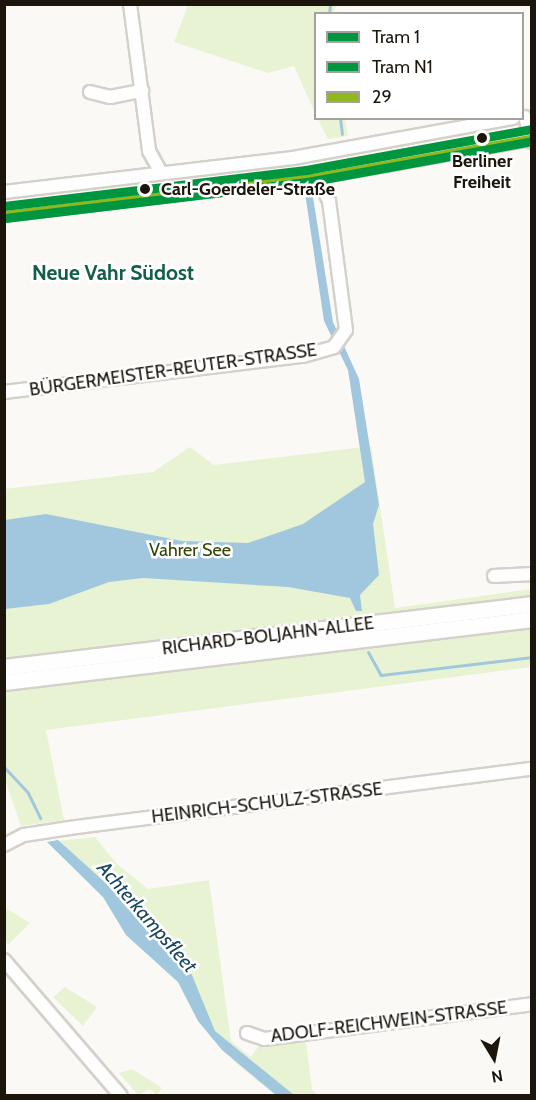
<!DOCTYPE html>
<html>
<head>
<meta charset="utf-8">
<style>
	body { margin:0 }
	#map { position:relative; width:536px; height:1100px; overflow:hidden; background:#fbf9f6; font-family:Cabin,sans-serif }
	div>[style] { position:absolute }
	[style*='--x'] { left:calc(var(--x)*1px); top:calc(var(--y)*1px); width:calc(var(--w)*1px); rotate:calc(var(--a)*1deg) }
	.green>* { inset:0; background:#e8f3d3 }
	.water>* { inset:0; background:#a1c7df }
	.stream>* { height:3px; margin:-1.5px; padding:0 1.5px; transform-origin:1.5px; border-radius:1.5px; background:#a1c7df }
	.roads { filter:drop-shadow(2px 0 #d4d0ca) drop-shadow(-2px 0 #d4d0ca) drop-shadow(0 2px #d4d0ca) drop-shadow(0 -2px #d4d0ca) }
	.minor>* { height:12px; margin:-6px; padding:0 6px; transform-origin:6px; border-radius:6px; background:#fefefe }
	.major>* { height:15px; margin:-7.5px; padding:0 7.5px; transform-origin:7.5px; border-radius:7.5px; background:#fefefe }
	.bus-1>* { height:9px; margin:-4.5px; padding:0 4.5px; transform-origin:4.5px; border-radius:4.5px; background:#8fb81e }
	.tram-1>* { height:9px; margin:-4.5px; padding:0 4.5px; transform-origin:4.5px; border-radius:4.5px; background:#009640 }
	.tram-2>* { height:9px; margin:-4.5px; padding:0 4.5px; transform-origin:4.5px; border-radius:4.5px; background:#009640 }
	.dots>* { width:16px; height:16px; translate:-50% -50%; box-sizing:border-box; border:3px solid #fff; border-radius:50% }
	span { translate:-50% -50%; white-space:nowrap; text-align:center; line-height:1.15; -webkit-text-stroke:5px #fff; paint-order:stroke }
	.stop-label { font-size:18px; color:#1b150c; font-weight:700 }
	.left { translate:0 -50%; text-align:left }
	.street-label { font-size:18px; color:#1b150c }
	.park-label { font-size:18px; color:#344506 }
	.water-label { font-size:20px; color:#1b4660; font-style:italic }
	.quarter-label { font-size:21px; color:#135e48; font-weight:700 }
	.frame { position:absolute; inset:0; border:6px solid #1b150c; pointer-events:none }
	.legend { position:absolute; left:314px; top:12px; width:210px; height:108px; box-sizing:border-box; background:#fff; border:2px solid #a4a19e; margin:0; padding:8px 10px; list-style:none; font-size:18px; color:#1b150c }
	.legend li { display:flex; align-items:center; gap:12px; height:30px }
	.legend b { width:30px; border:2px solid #a4a19e }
	.north { position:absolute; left:464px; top:1028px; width:60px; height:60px; -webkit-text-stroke:4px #fff; paint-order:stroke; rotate:170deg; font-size:16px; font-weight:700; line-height:24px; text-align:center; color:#1b150c }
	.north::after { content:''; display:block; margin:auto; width:21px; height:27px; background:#1b150c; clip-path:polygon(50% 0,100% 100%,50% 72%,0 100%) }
</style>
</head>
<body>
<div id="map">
	<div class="green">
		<i style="clip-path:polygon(188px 5px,336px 5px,334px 13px,316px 14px,315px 113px,294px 66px,268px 73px,174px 42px)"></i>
		<i style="clip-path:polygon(318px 119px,345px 119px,348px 136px,328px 139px)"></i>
		<i style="clip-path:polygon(371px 446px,395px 608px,531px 589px,531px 597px,5px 660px,4px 489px,153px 472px,190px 447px,214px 465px)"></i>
		<i style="clip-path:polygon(531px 628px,531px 667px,46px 730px,64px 820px,21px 826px,5px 780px,5px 689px)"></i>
		<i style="clip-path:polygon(95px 837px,117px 864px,148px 889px,209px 880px,231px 1041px,251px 1057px,258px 1047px,306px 1041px,312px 1090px,319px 1095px,276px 1095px,239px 1066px,198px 1021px,178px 982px,126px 935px,103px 897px,47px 842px)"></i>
		<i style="clip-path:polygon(4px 907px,30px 923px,8px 945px,5px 940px)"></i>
		<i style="clip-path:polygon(65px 987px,97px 1007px,83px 1026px,53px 997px)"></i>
		<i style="clip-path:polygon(132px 1069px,162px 1088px,157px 1095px,150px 1089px,138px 1095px,119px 1073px)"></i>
	</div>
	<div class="water">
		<i style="clip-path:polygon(312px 191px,333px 322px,359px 379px,379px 505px,373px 524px,379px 575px,360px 595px,362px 611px,356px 611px,350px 598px,288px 587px,143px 578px,109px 582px,49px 604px,5px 609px,5px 520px,46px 514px,182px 541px,248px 543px,303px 524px,365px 482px,348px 370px,324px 321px,305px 193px)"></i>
		<i style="clip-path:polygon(58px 840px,160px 932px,189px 968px,215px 1031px,294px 1095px,276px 1095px,222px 1050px,198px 1021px,178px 982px,126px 935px,103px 897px,47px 842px)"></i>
	</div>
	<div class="stream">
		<i style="--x:329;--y:14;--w:10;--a:-84"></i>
		<i style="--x:340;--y:118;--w:16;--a:83"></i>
		<i style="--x:368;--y:652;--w:26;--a:61"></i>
		<i style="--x:381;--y:675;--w:152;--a:-6.8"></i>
		<i style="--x:4;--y:767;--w:35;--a:47"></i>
		<i style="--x:28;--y:793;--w:28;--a:64"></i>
	</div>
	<div class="roads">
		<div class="minor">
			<i style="--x:130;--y:4;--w:148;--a:82.6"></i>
			<i style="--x:149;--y:151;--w:25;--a:61"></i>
			<i style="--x:90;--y:92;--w:21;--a:14"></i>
			<i style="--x:110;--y:97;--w:33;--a:-11"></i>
			<i style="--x:525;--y:117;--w:26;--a:74"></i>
			<i style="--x:4;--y:192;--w:291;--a:-6.7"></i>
			<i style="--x:293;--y:158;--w:224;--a:-10.3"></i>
			<i style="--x:4;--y:215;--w:316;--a:-6.9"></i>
			<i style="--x:318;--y:177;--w:217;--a:-10.1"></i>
			<i style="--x:4;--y:392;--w:301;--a:-6.9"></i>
			<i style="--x:303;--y:356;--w:32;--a:-16"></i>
			<i style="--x:334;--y:347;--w:21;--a:-55"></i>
			<i style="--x:346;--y:330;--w:130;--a:-97.5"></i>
			<i style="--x:329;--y:201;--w:26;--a:-115"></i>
			<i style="--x:494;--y:576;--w:38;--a:-3"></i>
			<i style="--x:4;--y:845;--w:22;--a:-27"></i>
			<i style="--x:24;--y:835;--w:46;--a:-8.8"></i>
			<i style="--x:69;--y:828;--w:467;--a:-7.3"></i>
			<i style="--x:4;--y:960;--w:179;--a:49.3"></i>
			<i style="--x:247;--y:1033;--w:18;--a:19"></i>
			<i style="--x:264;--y:1039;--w:270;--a:-7.4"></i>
		</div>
		<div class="major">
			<i style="--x:4;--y:667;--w:532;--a:-6.8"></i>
			<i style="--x:4;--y:682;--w:532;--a:-6.8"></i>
		</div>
	</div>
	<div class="bus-1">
		<i style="--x:4;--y:215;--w:316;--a:-6.9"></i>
		<i style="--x:318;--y:177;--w:215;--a:-10.2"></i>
	</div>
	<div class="tram-1">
		<i style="--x:4;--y:206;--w:304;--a:-6.8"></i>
		<i style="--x:306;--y:170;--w:230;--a:-10.3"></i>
	</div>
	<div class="tram-2">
		<i style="--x:5;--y:218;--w:304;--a:-6.8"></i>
		<i style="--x:307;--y:182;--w:229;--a:-10.3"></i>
	</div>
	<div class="dots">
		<i style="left:482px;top:138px;background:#1b150c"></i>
		<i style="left:145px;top:189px;background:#1b150c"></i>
	</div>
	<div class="stop-label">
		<span style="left:482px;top:172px">Berliner<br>Freiheit</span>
		<span class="left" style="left:161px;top:189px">Carl-Goerdeler-Straße</span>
	</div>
	<div class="street-label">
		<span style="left:173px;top:370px;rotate:-8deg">BÜRGERMEISTER-REUTER-STRASSE</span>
		<span style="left:268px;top:636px;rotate:-7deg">RICHARD-BOLJAHN-ALLEE</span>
		<span style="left:267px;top:803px;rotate:-7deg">HEINRICH-SCHULZ-STRASSE</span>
		<span style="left:389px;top:1022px;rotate:-7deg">ADOLF-REICHWEIN-STRASSE</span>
	</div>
	<div class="park-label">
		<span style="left:190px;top:550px">Vahrer See</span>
	</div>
	<div class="water-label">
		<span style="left:147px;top:917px;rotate:49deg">Achterkampsfleet</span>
	</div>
	<div class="quarter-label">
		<span style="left:113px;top:273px">Neue Vahr Südost</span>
	</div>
	<div class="frame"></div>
	<ul class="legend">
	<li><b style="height:8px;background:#009640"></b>Tram 1</li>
	<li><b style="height:8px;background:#009640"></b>Tram N1</li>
	<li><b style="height:8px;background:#8fb81e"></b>29</li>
	</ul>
	<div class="north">N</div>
</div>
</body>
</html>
